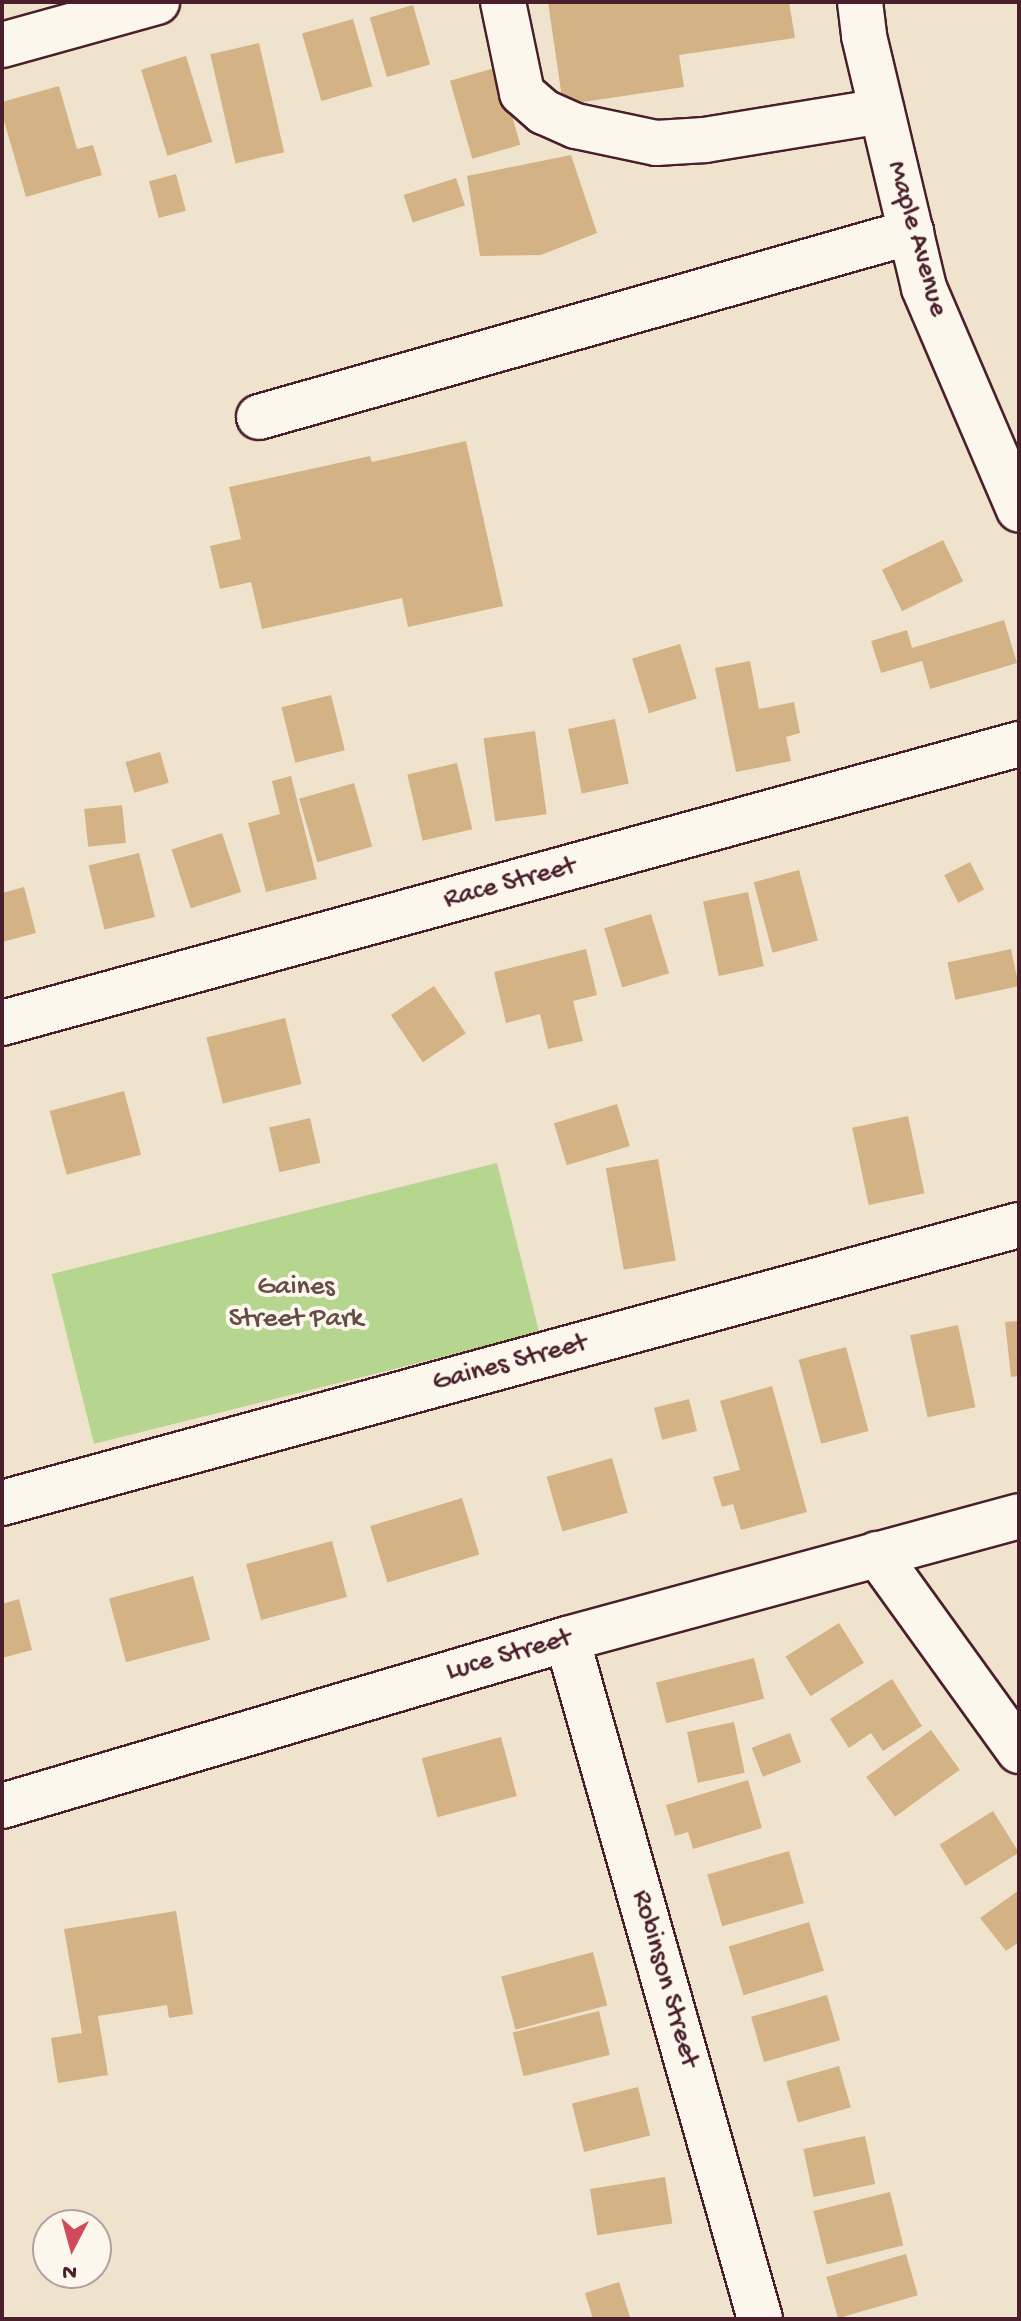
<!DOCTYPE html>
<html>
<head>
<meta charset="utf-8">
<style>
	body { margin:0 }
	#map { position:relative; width:1021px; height:2321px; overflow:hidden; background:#efe3cd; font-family:"Gochi Hand",sans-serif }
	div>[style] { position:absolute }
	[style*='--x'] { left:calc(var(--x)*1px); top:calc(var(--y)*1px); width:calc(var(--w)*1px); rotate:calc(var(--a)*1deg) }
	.green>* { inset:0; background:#b6d58e; transform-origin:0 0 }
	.building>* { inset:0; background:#d3b386; transform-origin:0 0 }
	.roads { filter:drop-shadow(2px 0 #4a1f2b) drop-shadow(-2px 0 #4a1f2b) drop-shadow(0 2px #4a1f2b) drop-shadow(0 -2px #4a1f2b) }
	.minor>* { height:44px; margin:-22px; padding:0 22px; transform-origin:22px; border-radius:22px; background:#fbf7ec }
	.major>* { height:44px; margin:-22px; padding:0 22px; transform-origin:22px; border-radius:22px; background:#fbf7ec }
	span { translate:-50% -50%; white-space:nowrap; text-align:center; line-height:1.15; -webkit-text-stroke:8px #fbf7ec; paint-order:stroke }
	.street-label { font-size:28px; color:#4a1f2b }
	.park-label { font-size:28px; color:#654c44 }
	.frame { position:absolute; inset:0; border:4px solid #4a1f2b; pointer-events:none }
	.north { position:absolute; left:32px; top:2209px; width:80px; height:80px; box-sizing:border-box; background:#fbf7ec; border:2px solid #b4a19f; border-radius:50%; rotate:186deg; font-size:22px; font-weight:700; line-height:32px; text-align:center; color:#4a1f2b }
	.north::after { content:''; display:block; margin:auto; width:28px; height:36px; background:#d1495b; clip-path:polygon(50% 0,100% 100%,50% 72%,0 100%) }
</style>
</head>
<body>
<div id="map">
	<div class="green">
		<i style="left:497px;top:1163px;width:175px;height:459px;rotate:76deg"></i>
	</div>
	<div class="building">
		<i style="clip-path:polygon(548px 2px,789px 2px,795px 38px,679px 55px,684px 87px,563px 105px)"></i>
		<i style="left:413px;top:5px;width:62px;height:45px;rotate:74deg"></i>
		<i style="left:353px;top:19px;width:70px;height:53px;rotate:74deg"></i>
		<i style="left:259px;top:43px;width:112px;height:50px;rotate:77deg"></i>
		<i style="left:186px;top:56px;width:90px;height:47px;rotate:73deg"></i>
		<i style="left:498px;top:67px;width:81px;height:50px;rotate:74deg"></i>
		<i style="clip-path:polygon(59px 86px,77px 149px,93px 145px,102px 175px,26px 197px,2px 114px,2px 102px)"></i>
		<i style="clip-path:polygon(571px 155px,597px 233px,541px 255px,480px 256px,467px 176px)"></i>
		<i style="left:176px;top:174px;width:38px;height:28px;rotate:75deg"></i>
		<i style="left:456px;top:178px;width:29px;height:55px;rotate:72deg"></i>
		<i style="clip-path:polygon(466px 441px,503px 606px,408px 627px,402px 598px,262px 629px,251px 582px,220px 589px,210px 546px,241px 539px,229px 487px,370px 456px,372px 462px)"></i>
		<i style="left:943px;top:540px;width:46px;height:68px;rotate:64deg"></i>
		<i style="clip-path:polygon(1004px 620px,1017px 663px,930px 689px,922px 661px,881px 673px,871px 641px,907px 630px,912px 648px)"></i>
		<i style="left:680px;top:644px;width:57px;height:50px;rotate:73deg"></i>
		<i style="clip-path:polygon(750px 661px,759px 709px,794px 702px,800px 733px,786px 737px,791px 761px,736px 772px,715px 668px)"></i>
		<i style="left:331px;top:695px;width:57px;height:51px;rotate:76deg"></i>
		<i style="left:615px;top:719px;width:66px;height:48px;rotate:78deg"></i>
		<i style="left:535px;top:731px;width:84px;height:52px;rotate:82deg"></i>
		<i style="left:160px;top:752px;width:32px;height:36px;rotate:74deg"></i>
		<i style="left:457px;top:763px;width:68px;height:51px;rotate:77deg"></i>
		<i style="clip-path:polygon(291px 776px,317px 879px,266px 892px,248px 823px,280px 814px,272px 781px)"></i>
		<i style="left:354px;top:783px;width:66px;height:57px;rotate:74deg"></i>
		<i style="left:122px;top:805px;width:38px;height:38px;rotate:84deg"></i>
		<i style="left:222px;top:833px;width:62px;height:53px;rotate:72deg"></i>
		<i style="left:139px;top:853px;width:66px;height:52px;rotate:76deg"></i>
		<i style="left:970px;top:862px;width:31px;height:29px;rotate:63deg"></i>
		<i style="left:799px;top:870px;width:73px;height:47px;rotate:75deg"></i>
		<i style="clip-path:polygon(24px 887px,36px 933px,2px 942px,2px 893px)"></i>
		<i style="left:748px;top:892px;width:76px;height:46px;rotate:78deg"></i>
		<i style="left:651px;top:914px;width:62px;height:49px;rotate:73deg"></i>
		<i style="clip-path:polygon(586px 949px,597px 995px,573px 1001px,583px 1041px,548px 1049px,540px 1014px,506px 1023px,494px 972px)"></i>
		<i style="left:1011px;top:949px;width:38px;height:65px;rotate:78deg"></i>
		<i style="left:434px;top:986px;width:57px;height:52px;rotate:56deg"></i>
		<i style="left:285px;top:1018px;width:68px;height:81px;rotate:76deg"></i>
		<i style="left:124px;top:1091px;width:66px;height:77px;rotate:75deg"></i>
		<i style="left:617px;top:1104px;width:44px;height:66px;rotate:73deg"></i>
		<i style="left:908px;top:1116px;width:79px;height:57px;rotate:78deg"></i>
		<i style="left:310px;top:1118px;width:46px;height:42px;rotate:77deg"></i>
		<i style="left:658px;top:1159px;width:103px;height:53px;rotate:80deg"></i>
		<i style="clip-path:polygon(1019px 1321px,1019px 1376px,1011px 1377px,1005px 1322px)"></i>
		<i style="left:958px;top:1325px;width:84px;height:49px;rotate:78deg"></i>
		<i style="left:846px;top:1347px;width:87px;height:49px;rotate:75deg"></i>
		<i style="clip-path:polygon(772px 1386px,807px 1512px,741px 1530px,733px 1504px,722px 1507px,713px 1477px,740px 1470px,720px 1401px)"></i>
		<i style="left:689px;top:1399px;width:33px;height:36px;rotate:76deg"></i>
		<i style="left:612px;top:1458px;width:57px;height:68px;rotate:74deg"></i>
		<i style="left:462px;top:1498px;width:59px;height:96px;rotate:73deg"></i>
		<i style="left:332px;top:1541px;width:58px;height:89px;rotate:75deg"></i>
		<i style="left:193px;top:1576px;width:66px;height:87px;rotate:75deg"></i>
		<i style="clip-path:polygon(19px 1599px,32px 1650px,2px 1658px,2px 1604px)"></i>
		<i style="left:839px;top:1623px;width:47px;height:63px;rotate:58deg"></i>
		<i style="left:754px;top:1658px;width:42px;height:101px;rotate:76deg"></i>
		<i style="clip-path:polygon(892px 1679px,922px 1726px,883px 1751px,871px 1733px,849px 1748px,830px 1719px)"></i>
		<i style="left:734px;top:1722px;width:52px;height:48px;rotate:78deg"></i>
		<i style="left:931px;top:1730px;width:49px;height:80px;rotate:54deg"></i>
		<i style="left:790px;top:1733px;width:31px;height:41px;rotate:69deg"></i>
		<i style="left:501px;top:1737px;width:61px;height:82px;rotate:75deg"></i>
		<i style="clip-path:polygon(748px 1780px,762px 1828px,693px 1849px,688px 1832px,675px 1836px,666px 1805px)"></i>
		<i style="left:993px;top:1811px;width:49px;height:63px;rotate:58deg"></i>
		<i style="left:789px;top:1851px;width:54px;height:85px;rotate:74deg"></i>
		<i style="clip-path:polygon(1019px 1890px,1019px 1942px,1006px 1951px,980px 1918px)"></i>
		<i style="clip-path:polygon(176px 1911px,193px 2014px,169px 2018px,167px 2005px,98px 2016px,108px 2075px,58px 2083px,51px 2038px,82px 2033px,64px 1929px)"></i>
		<i style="left:809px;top:1922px;width:51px;height:84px;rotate:73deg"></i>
		<i style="left:593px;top:1952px;width:55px;height:95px;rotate:75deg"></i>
		<i style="left:827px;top:1995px;width:47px;height:79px;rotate:74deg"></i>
		<i style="left:599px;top:2011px;width:45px;height:89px;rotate:76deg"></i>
		<i style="left:839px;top:2066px;width:43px;height:55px;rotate:74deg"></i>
		<i style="left:638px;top:2087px;width:50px;height:68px;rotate:76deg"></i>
		<i style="left:865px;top:2136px;width:49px;height:63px;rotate:78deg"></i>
		<i style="left:665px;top:2177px;width:47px;height:76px;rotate:81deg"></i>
		<i style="left:890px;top:2192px;width:55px;height:79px;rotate:76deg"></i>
		<i style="left:906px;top:2254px;width:43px;height:83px;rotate:74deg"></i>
		<i style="clip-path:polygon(619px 2282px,630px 2317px,593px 2319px,585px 2293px)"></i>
	</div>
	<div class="roads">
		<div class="minor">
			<i style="--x:503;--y:2;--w:93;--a:78.2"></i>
			<i style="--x:522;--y:93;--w:29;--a:41"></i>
			<i style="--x:544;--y:112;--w:35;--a:24"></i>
			<i style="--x:576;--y:126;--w:82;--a:12"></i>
			<i style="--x:656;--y:143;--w:49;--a:-3.5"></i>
			<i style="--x:705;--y:140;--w:179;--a:-9.3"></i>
			<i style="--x:2;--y:45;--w:161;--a:-15.5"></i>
			<i style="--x:259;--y:417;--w:678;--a:-15.84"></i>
			<i style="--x:2;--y:1023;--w:1055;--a:-15.34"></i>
			<i style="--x:2;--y:1503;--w:1054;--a:-15.29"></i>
			<i style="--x:877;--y:1554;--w:243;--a:54.2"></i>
			<i style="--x:567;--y:1639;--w:707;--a:74.15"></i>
			<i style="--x:2;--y:1806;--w:589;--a:-16.47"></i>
			<i style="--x:567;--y:1639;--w:468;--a:-15.2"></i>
		</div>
		<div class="major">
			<i style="--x:860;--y:2;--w:34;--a:83"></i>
			<i style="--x:864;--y:36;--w:259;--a:76.6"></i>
			<i style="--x:924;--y:288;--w:241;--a:66.8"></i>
		</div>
	</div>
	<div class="street-label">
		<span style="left:916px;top:239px;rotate:74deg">Maple Avenue</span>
		<span style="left:510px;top:884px;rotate:-15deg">Race Street</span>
		<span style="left:510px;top:1364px;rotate:-15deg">Gaines Street</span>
		<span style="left:509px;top:1656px;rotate:-16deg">Luce Street</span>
		<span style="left:664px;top:1979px;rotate:74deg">Robinson Street</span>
	</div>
	<div class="park-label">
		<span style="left:296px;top:1304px">Gaines<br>Street Park</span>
	</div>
	<div class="frame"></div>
	<div class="north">N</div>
</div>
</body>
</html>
